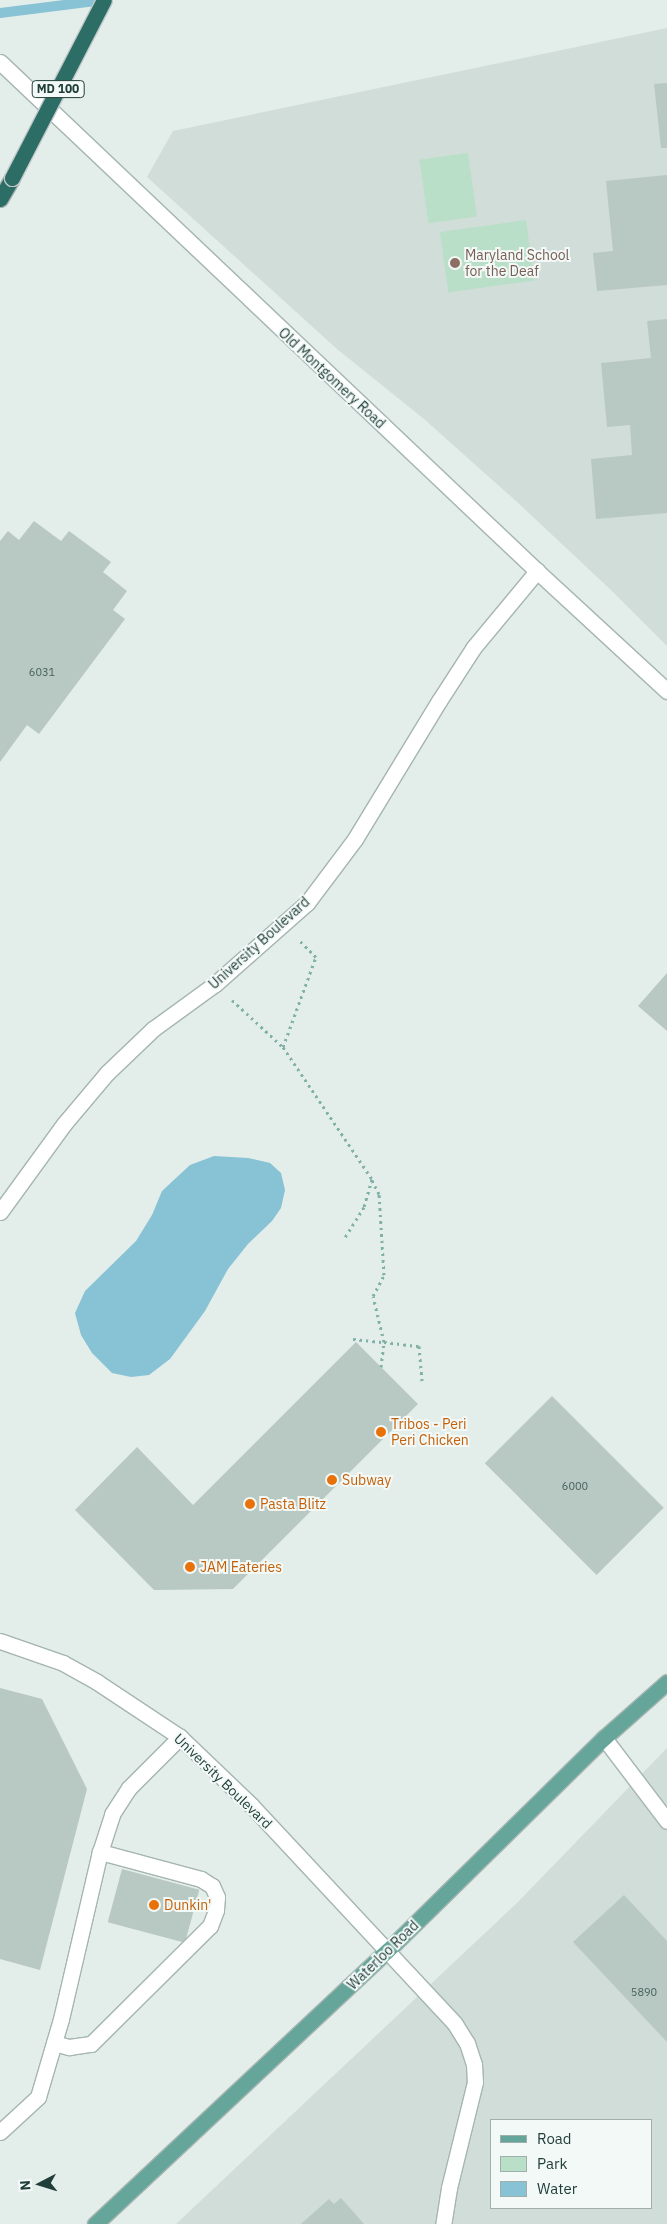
<!DOCTYPE html>
<html>
<head>
<meta charset="utf-8">
<style>
	body { margin:0 }
	#map { position:relative; width:667px; height:2224px; overflow:hidden; background:#e3ede9; font-family:"IBM Plex Sans",sans-serif }
	div>[style] { position:absolute }
	[style*='--x'] { left:calc(var(--x)*1px); top:calc(var(--y)*1px); width:calc(var(--w)*1px); rotate:calc(var(--a)*1deg) }
	.built>* { inset:0; background:#d1ddd8 }
	.green>* { inset:0; background:#badfc8; transform-origin:0 0 }
	.water>* { inset:0; background:#88c2d5 }
	.stream>* { height:10px; margin:-5px; padding:0 5px; transform-origin:5px; border-radius:5px; background:#88c2d5 }
	.building>* { inset:0; background:#b8c8c3; transform-origin:0 0 }
	.path>* { height:3px; margin-top:-1.5px; transform-origin:0; background:repeating-linear-gradient(90deg,#81b2a7 0 2.5px,transparent 0 6.5px) }
	.roads { filter:drop-shadow(1px 0 #a5b5b1) drop-shadow(-1px 0 #a5b5b1) drop-shadow(0 1px #a5b5b1) drop-shadow(0 -1px #a5b5b1) }
	.minor>* { height:15px; margin:-7.5px; padding:0 7.5px; transform-origin:7.5px; border-radius:7.5px; background:#fff }
	.major>* { height:15px; margin:-7.5px; padding:0 7.5px; transform-origin:7.5px; border-radius:7.5px; background:#65a59a }
	.highway>* { height:15px; margin:-7.5px; padding:0 7.5px; transform-origin:7.5px; border-radius:7.5px; background:#2c6d65 }
	.bridges { filter:drop-shadow(1px 0 #c1c9c8) drop-shadow(-1px 0 #c1c9c8) drop-shadow(0 1px #c1c9c8) drop-shadow(0 -1px #c1c9c8) }
	.highway-bridge>* { height:15px; margin:-7.5px; padding:0 7.5px; transform-origin:7.5px; border-radius:7.5px; background:#2c6d65 }
	.dots>* { width:14px; height:14px; translate:-50% -50%; box-sizing:border-box; border:2px solid #f3f9f7; border-radius:50% }
	span { translate:-50% -50%; white-space:nowrap; text-align:center; line-height:1.15; -webkit-text-stroke:4px #f3f9f7; paint-order:stroke }
	.number-label { font-size:11px; color:#47615c }
	.number-label span { -webkit-text-stroke-width:0 }
	.shield-label span { padding:1px 4px; background:#f3f9f7; border:1px solid; border-radius:4px; -webkit-text-stroke-width:0 }
	.shield-label { font-size:12px; color:#213f3a; font-weight:700 }
	.education-label { font-size:14px; color:#785e54 }
	.left { translate:0 -50%; text-align:left }
	.street-label { font-size:14px; color:#213f3a }
	.food-label { font-size:14px; color:#c56008 }
	.legend { position:absolute; left:490px; top:2119px; width:162px; height:90px; box-sizing:border-box; background:#f3f9f7; border:1px solid #9fafab; margin:0; padding:6px 9px; list-style:none; font-size:15px; color:#213f3a }
	.legend li { display:flex; align-items:center; gap:10px; height:25px }
	.legend b { width:25px; border:1px solid #9fafab }
	.north { position:absolute; left:15px; top:2159px; width:50px; height:50px; -webkit-text-stroke:4px #f3f9f7; paint-order:stroke; rotate:265deg; font-size:14px; font-weight:700; line-height:20px; text-align:center; color:#213f3a }
	.north::after { content:''; display:block; margin:auto; width:18px; height:22px; background:#213f3a; clip-path:polygon(50% 0,100% 100%,50% 72%,0 100%) }
</style>
</head>
<body>
<div id="map">
	<div class="built">
		<i style="clip-path:polygon(667px 28px,667px 646px,612px 591px,516px 501px,424px 419px,337px 349px,147px 177px,173px 131px)"></i>
		<i style="clip-path:polygon(evenodd,667px 1748px,667px 2224px,176px 2224px,517px 1903px,667px 1748px,491px 2120px,651px 2120px,651px 2208px,491px 2208px,491px 2120px)"></i>
	</div>
	<div class="green">
		<i style="left:468px;top:153px;width:64px;height:49px;rotate:82deg"></i>
		<i style="left:526px;top:220px;width:61px;height:87px;rotate:82deg"></i>
	</div>
	<div class="water">
		<i style="clip-path:polygon(214px 1156px,248px 1158px,270px 1163px,281px 1173px,285px 1190px,281px 1208px,272px 1221px,248px 1244px,228px 1269px,205px 1311px,170px 1359px,149px 1375px,131px 1377px,112px 1373px,92px 1353px,81px 1335px,75px 1313px,85px 1291px,136px 1241px,152px 1215px,162px 1191px,190px 1165px)"></i>
	</div>
	<div class="stream">
		<i style="--x:0;--y:13;--w:106;--a:-7.1"></i>
	</div>
	<div class="building">
		<i style="clip-path:polygon(667px 83px,667px 148px,661px 148px,654px 84px)"></i>
		<i style="clip-path:polygon(667px 175px,667px 285px,597px 291px,593px 253px,613px 251px,606px 181px)"></i>
		<i style="clip-path:polygon(667px 319px,667px 513px,596px 519px,591px 459px,632px 455px,630px 425px,607px 427px,601px 363px,651px 358px,647px 321px)"></i>
		<i style="clip-path:polygon(34px 521px,61px 541px,69px 531px,111px 562px,103px 572px,127px 591px,113px 610px,125px 619px,39px 734px,27px 725px,0 762px,0 541px,8px 531px,19px 540px)"></i>
		<i style="clip-path:polygon(667px 973px,667px 1031px,638px 1006px)"></i>
		<i style="clip-path:polygon(356px 1342px,418px 1404px,233px 1589px,154px 1590px,75px 1510px,137px 1447px,193px 1505px)"></i>
		<i style="left:552px;top:1396px;width:158px;height:95px;rotate:45deg"></i>
		<i style="clip-path:polygon(0 1688px,42px 1699px,87px 1789px,40px 1970px,0 1959px)"></i>
		<i style="left:122px;top:1869px;width:80px;height:55px;rotate:15deg"></i>
		<i style="clip-path:polygon(624px 1895px,667px 1941px,667px 2042px,573px 1942px)"></i>
		<i style="clip-path:polygon(341px 2198px,364px 2224px,301px 2224px,329px 2199px,334px 2204px)"></i>
	</div>
	<div class="path">
		<i style="--x:232;--y:1000;--w:69;--a:42.7"></i>
		<i style="--x:283;--y:1047;--w:159;--a:56"></i>
		<i style="--x:372;--y:1179;--w:29;--a:106"></i>
		<i style="--x:364;--y:1207;--w:36;--a:122"></i>
		<i style="--x:283;--y:1047;--w:96;--a:-69.9"></i>
		<i style="--x:316;--y:957;--w:24;--a:-135"></i>
		<i style="--x:353;--y:1339;--w:31;--a:6"></i>
		<i style="--x:384;--y:1342;--w:47;--a:-103.4"></i>
		<i style="--x:373;--y:1296;--w:24;--a:-62"></i>
		<i style="--x:384;--y:1275;--w:81;--a:-93.5"></i>
		<i style="--x:379;--y:1194;--w:16;--a:-117"></i>
		<i style="--x:381;--y:1367;--w:25;--a:-83"></i>
		<i style="--x:384;--y:1342;--w:35;--a:7"></i>
		<i style="--x:419;--y:1346;--w:38;--a:85"></i>
	</div>
	<div class="roads">
		<div class="minor">
			<i style="--x:0;--y:62;--w:740;--a:43.47"></i>
			<i style="--x:537;--y:571;--w:177;--a:42.7"></i>
			<i style="--x:0;--y:1212;--w:109;--a:-54"></i>
			<i style="--x:64;--y:1124;--w:67;--a:-49.9"></i>
			<i style="--x:107;--y:1073;--w:64;--a:-43.7"></i>
			<i style="--x:153;--y:1029;--w:77;--a:-36"></i>
			<i style="--x:215;--y:984;--w:123;--a:-41.4"></i>
			<i style="--x:307;--y:903;--w:80;--a:-53.1"></i>
			<i style="--x:355;--y:839;--w:162;--a:-58.7"></i>
			<i style="--x:439;--y:701;--w:64;--a:-57.1"></i>
			<i style="--x:474;--y:647;--w:99;--a:-50.3"></i>
			<i style="--x:0;--y:1641;--w:67;--a:19.2"></i>
			<i style="--x:63;--y:1663;--w:39;--a:29"></i>
			<i style="--x:97;--y:1682;--w:100;--a:33.5"></i>
			<i style="--x:180;--y:1737;--w:98;--a:43.8"></i>
			<i style="--x:251;--y:1805;--w:299;--a:47"></i>
			<i style="--x:455;--y:2024;--w:22;--a:58"></i>
			<i style="--x:467;--y:2043;--w:22;--a:72"></i>
			<i style="--x:474;--y:2064;--w:18;--a:87"></i>
			<i style="--x:475;--y:2082;--w:109;--a:103.8"></i>
			<i style="--x:449;--y:2188;--w:36;--a:99"></i>
			<i style="--x:604;--y:1738;--w:104;--a:52.8"></i>
			<i style="--x:54;--y:2043;--w:16;--a:15"></i>
			<i style="--x:69;--y:2047;--w:22;--a:-8"></i>
			<i style="--x:91;--y:2044;--w:168;--a:-44.8"></i>
			<i style="--x:210;--y:1926;--w:17;--a:-69"></i>
			<i style="--x:216;--y:1910;--w:13;--a:-86"></i>
			<i style="--x:217;--y:1897;--w:12;--a:-114"></i>
			<i style="--x:212;--y:1886;--w:13;--a:-148"></i>
			<i style="--x:201;--y:1879;--w:105;--a:-165"></i>
			<i style="--x:0;--y:2132;--w:52;--a:-42.6"></i>
			<i style="--x:38;--y:2097;--w:81;--a:-73.6"></i>
			<i style="--x:61;--y:2019;--w:171;--a:-76.9"></i>
			<i style="--x:100;--y:1852;--w:40;--a:-72"></i>
			<i style="--x:112;--y:1814;--w:31;--a:-57"></i>
			<i style="--x:129;--y:1788;--w:72;--a:-45"></i>
		</div>
		<div class="major">
			<i style="--x:95;--y:2224;--w:400;--a:-43.1"></i>
			<i style="--x:387;--y:1951;--w:304;--a:-44.5"></i>
			<i style="--x:604;--y:1738;--w:84;--a:-41.6"></i>
		</div>
		<div class="highway">
			<i style="--x:0;--y:199;--w:24;--a:-60"></i>
		</div>
	</div>
	<div class="bridges">
		<div class="highway-bridge">
			<i style="--x:12;--y:178;--w:200;--a:-62.7"></i>
		</div>
	</div>
	<div class="dots">
		<i style="left:455px;top:263px;background:#8d6e63"></i>
		<i style="left:381px;top:1432px;background:#e8710a"></i>
		<i style="left:332px;top:1480px;background:#e8710a"></i>
		<i style="left:250px;top:1504px;background:#e8710a"></i>
		<i style="left:190px;top:1567px;background:#e8710a"></i>
		<i style="left:154px;top:1905px;background:#e8710a"></i>
	</div>
	<div class="number-label">
		<span style="left:42px;top:672px">6031</span>
		<span style="left:575px;top:1486px">6000</span>
		<span style="left:644px;top:1992px">5890</span>
	</div>
	<div class="shield-label">
		<span style="left:58px;top:89px">MD 100</span>
	</div>
	<div class="education-label">
		<span class="left" style="left:465px;top:263px">Maryland School<br>for the Deaf</span>
	</div>
	<div class="street-label">
		<span style="left:332px;top:378px;rotate:43deg">Old Montgomery Road</span>
		<span style="left:259px;top:943px;rotate:-42deg">University Boulevard</span>
		<span style="left:223px;top:1781px;rotate:44deg">University Boulevard</span>
		<span style="left:383px;top:1955px;rotate:-44deg">Waterloo Road</span>
	</div>
	<div class="food-label">
		<span class="left" style="left:391px;top:1432px">Tribos - Peri<br>Peri Chicken</span>
		<span class="left" style="left:342px;top:1480px">Subway</span>
		<span class="left" style="left:260px;top:1504px">Pasta Blitz</span>
		<span class="left" style="left:200px;top:1567px">JAM Eateries</span>
		<span class="left" style="left:164px;top:1905px">Dunkin'</span>
	</div>
	<ul class="legend">
	<li><b style="height:6px;background:#65a59a"></b>Road</li>
	<li><b style="height:14px;background:#badfc8"></b>Park</li>
	<li><b style="height:14px;background:#88c2d5"></b>Water</li>
	</ul>
	<div class="north">N</div>
</div>
</body>
</html>
